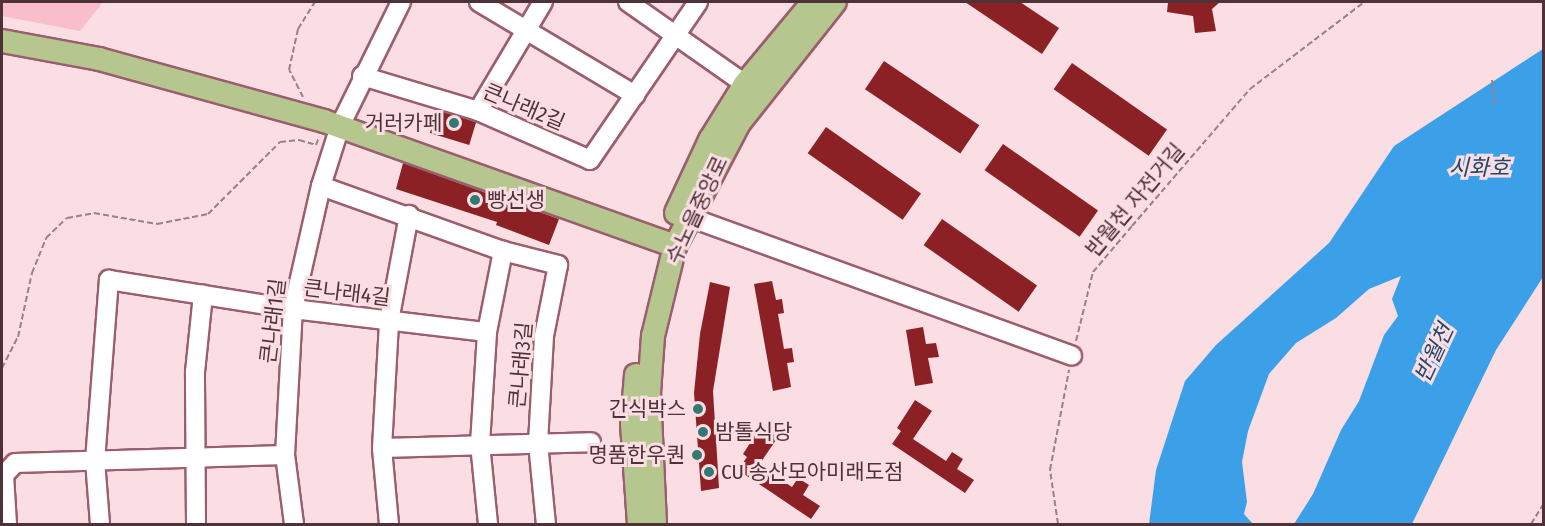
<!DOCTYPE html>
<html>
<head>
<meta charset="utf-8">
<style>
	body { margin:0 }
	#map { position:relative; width:1545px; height:526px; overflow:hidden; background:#fbdee4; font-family:"Fira Sans Condensed","Noto Sans KR",sans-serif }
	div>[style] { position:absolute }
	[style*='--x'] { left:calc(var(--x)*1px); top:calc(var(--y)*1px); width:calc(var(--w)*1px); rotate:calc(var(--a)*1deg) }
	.green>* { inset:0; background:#fabdca }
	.water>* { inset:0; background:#3ca0e9 }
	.building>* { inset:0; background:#8b2124; transform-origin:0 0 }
	.path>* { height:2px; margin-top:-1px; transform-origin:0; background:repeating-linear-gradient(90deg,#9c8086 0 6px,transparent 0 9px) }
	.roads { filter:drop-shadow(2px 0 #9b5e6d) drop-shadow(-2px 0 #9b5e6d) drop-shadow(0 2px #9b5e6d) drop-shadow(0 -2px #9b5e6d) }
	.minor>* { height:18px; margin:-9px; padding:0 9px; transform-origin:9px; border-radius:9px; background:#fff }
	.major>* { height:22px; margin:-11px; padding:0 11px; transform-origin:11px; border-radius:11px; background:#b5c68f }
	.dots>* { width:16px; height:16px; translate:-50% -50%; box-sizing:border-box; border:3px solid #fbdee4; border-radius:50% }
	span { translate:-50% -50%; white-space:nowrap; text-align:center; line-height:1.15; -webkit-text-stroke:6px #fbdee4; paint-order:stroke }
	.street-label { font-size:21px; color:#4d3238 }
	.poi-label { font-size:21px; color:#4d3238 }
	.right { translate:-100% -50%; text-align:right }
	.left { translate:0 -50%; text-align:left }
	.water-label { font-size:22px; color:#204866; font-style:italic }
	.frame { position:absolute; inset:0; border:3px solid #4d3238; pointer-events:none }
</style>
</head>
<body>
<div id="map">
	<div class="green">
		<i style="clip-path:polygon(2px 2px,103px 2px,80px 31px,2px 16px)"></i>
	</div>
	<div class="water">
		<i style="clip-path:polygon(1543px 49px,1543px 277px,1496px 350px,1412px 524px,1294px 524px,1313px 494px,1341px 430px,1359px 401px,1384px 335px,1398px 316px,1392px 299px,1401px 276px,1369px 289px,1336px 318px,1296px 343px,1269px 374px,1248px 431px,1242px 462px,1247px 502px,1244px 514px,1253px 524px,1149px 524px,1156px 470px,1185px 381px,1216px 345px,1329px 243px,1394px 146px)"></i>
	</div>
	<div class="building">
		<i style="clip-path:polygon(965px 2px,1020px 2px,1059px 28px,1042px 54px)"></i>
		<i style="clip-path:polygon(1168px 2px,1220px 2px,1212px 9px,1216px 31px,1195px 33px,1193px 16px,1167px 12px)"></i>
		<i style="left:884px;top:61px;width:115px;height:34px;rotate:34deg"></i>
		<i style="left:1072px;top:63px;width:116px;height:32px;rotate:35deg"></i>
		<i style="left:437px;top:110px;width:41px;height:24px;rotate:17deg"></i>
		<i style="left:826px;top:127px;width:116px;height:32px;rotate:35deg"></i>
		<i style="left:1003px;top:144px;width:116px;height:32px;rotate:35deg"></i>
		<i style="clip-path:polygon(403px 163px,559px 219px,549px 245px,496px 225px,497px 222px,396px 189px)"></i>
		<i style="left:942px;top:219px;width:116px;height:32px;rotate:35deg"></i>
		<i style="clip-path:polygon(772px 281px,776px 300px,782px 299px,784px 313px,778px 314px,784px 349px,792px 348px,794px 362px,787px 363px,791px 387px,773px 391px,754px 284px)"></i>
		<i style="clip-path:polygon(710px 282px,730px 287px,713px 391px,719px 488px,701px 491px,694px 393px,700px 334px)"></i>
		<i style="clip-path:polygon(923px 327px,926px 344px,936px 343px,939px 357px,928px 358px,933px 383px,915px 386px,906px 330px)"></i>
		<i style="clip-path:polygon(915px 400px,932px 411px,913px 439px,946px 461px,952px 452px,963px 459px,957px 469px,974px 480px,965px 493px,892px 444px,901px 431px,897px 428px)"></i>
		<i style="clip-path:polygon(761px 426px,778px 437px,759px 465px,792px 487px,798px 478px,809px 485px,803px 495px,820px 506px,811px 519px,738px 470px,747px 457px,743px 454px)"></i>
	</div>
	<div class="path">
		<i style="--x:1492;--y:80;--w:26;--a:83"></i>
		<i style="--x:303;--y:97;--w:30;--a:-117"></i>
		<i style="--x:289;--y:70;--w:42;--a:-77.6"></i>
		<i style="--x:298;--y:29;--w:32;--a:-58"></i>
		<i style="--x:1076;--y:341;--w:71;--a:-76.2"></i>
		<i style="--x:1093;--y:272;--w:60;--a:-49.7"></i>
		<i style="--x:1132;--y:226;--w:181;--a:-49.3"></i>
		<i style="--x:1250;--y:89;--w:143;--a:-37.3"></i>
		<i style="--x:2;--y:368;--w:35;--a:-63"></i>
		<i style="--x:18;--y:337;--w:66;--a:-77.7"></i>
		<i style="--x:32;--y:273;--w:38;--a:-68"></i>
		<i style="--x:46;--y:238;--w:29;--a:-44"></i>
		<i style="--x:67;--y:218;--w:27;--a:-10"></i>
		<i style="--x:94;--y:213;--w:64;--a:9.9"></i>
		<i style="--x:157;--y:224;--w:52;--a:-11.1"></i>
		<i style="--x:208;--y:214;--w:102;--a:-45"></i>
		<i style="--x:280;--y:142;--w:19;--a:-6"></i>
		<i style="--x:299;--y:140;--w:18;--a:16"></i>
		<i style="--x:316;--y:145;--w:9;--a:-69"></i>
		<i style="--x:1058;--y:524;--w:55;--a:-98.4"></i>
		<i style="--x:1050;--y:470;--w:102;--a:-79.2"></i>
		<i style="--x:1531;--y:524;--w:25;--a:-58"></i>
	</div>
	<div class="roads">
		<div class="minor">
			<i style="--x:479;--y:2;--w:182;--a:30.8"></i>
			<i style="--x:628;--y:2;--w:143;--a:35"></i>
			<i style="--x:362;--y:76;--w:121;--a:16.8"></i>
			<i style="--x:478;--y:111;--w:122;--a:23.6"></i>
			<i style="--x:590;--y:160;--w:191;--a:-55.6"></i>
			<i style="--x:478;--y:111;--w:127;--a:-59.2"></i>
			<i style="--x:321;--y:186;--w:193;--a:19.7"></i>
			<i style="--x:503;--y:251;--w:57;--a:14.3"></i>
			<i style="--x:558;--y:265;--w:72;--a:101.2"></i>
			<i style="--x:544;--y:336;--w:107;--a:93.2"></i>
			<i style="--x:538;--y:443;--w:81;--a:84.4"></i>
			<i style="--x:678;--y:213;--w:419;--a:19.9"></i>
			<i style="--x:382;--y:448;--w:209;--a:-1.6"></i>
			<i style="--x:7;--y:524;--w:49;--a:-93.5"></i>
			<i style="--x:4;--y:475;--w:16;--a:-47"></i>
			<i style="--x:15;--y:463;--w:270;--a:-1.7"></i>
			<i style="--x:100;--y:524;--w:63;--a:-94.5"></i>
			<i style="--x:95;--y:461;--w:182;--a:-85.6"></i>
			<i style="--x:109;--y:280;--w:186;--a:9"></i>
			<i style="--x:293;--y:309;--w:195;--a:6.8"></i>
			<i style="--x:196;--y:524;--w:152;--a:-90.4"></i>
			<i style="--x:195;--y:372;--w:78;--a:-84.1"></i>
			<i style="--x:294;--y:524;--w:70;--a:-97.4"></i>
			<i style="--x:285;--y:455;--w:146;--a:-86.9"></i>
			<i style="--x:293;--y:309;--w:126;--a:-77.2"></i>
			<i style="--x:321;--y:186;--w:63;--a:-72.4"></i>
			<i style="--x:340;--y:126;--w:138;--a:-63.8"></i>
			<i style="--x:389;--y:524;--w:76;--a:-95.3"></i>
			<i style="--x:382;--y:448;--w:127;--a:-86.8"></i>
			<i style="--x:389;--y:321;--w:108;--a:-79.3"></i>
			<i style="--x:488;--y:524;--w:80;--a:-95.7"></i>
			<i style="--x:480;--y:444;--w:112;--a:-86.4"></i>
			<i style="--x:487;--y:332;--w:83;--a:-78.8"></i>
		</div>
		<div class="major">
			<i style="--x:2;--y:41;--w:99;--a:10.5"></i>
			<i style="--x:99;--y:59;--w:233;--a:15.4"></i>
			<i style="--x:324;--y:121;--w:373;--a:19.6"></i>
			<i style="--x:676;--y:213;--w:81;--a:-65"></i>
			<i style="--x:710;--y:140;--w:66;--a:-58"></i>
			<i style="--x:745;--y:84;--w:107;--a:-50.3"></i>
			<i style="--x:636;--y:375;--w:49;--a:94.7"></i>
			<i style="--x:632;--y:424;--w:100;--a:86"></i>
			<i style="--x:655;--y:524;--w:131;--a:-92.6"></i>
			<i style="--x:649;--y:393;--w:57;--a:-86"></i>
			<i style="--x:653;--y:336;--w:93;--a:-76.3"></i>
			<i style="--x:675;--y:246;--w:139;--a:-62.5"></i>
			<i style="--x:739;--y:123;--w:154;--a:-51.6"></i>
		</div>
	</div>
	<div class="dots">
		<i style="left:454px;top:123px;background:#337971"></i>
		<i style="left:475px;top:200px;background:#337971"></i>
		<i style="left:698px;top:409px;background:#337971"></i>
		<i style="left:703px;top:432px;background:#337971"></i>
		<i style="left:697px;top:455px;background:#337971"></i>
		<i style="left:709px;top:472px;background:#337971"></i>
	</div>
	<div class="street-label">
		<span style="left:524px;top:107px;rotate:23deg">큰나래2길</span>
		<span style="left:1135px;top:200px;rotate:-50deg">반월천 자전거길</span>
		<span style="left:697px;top:210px;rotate:-65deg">수노을중앙로</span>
		<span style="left:347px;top:293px;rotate:7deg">큰나래4길</span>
		<span style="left:273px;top:321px;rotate:-83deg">큰나래1길</span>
		<span style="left:521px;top:365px;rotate:-85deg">큰나래3길</span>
	</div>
	<div class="poi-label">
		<span class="right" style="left:442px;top:123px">거러카페</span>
		<span class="left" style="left:487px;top:200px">빵선생</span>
		<span class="right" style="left:686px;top:409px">간식박스</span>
		<span class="left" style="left:715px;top:432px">밤톨식당</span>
		<span class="right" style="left:685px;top:455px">명품한우퀀</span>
		<span class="left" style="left:721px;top:472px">CU 송산모아미래도점</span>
	</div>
	<div class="water-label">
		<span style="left:1479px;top:168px">시화호</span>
		<span style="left:1434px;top:353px;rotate:-65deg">반월천</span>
	</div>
	<div class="frame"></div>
</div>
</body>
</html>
